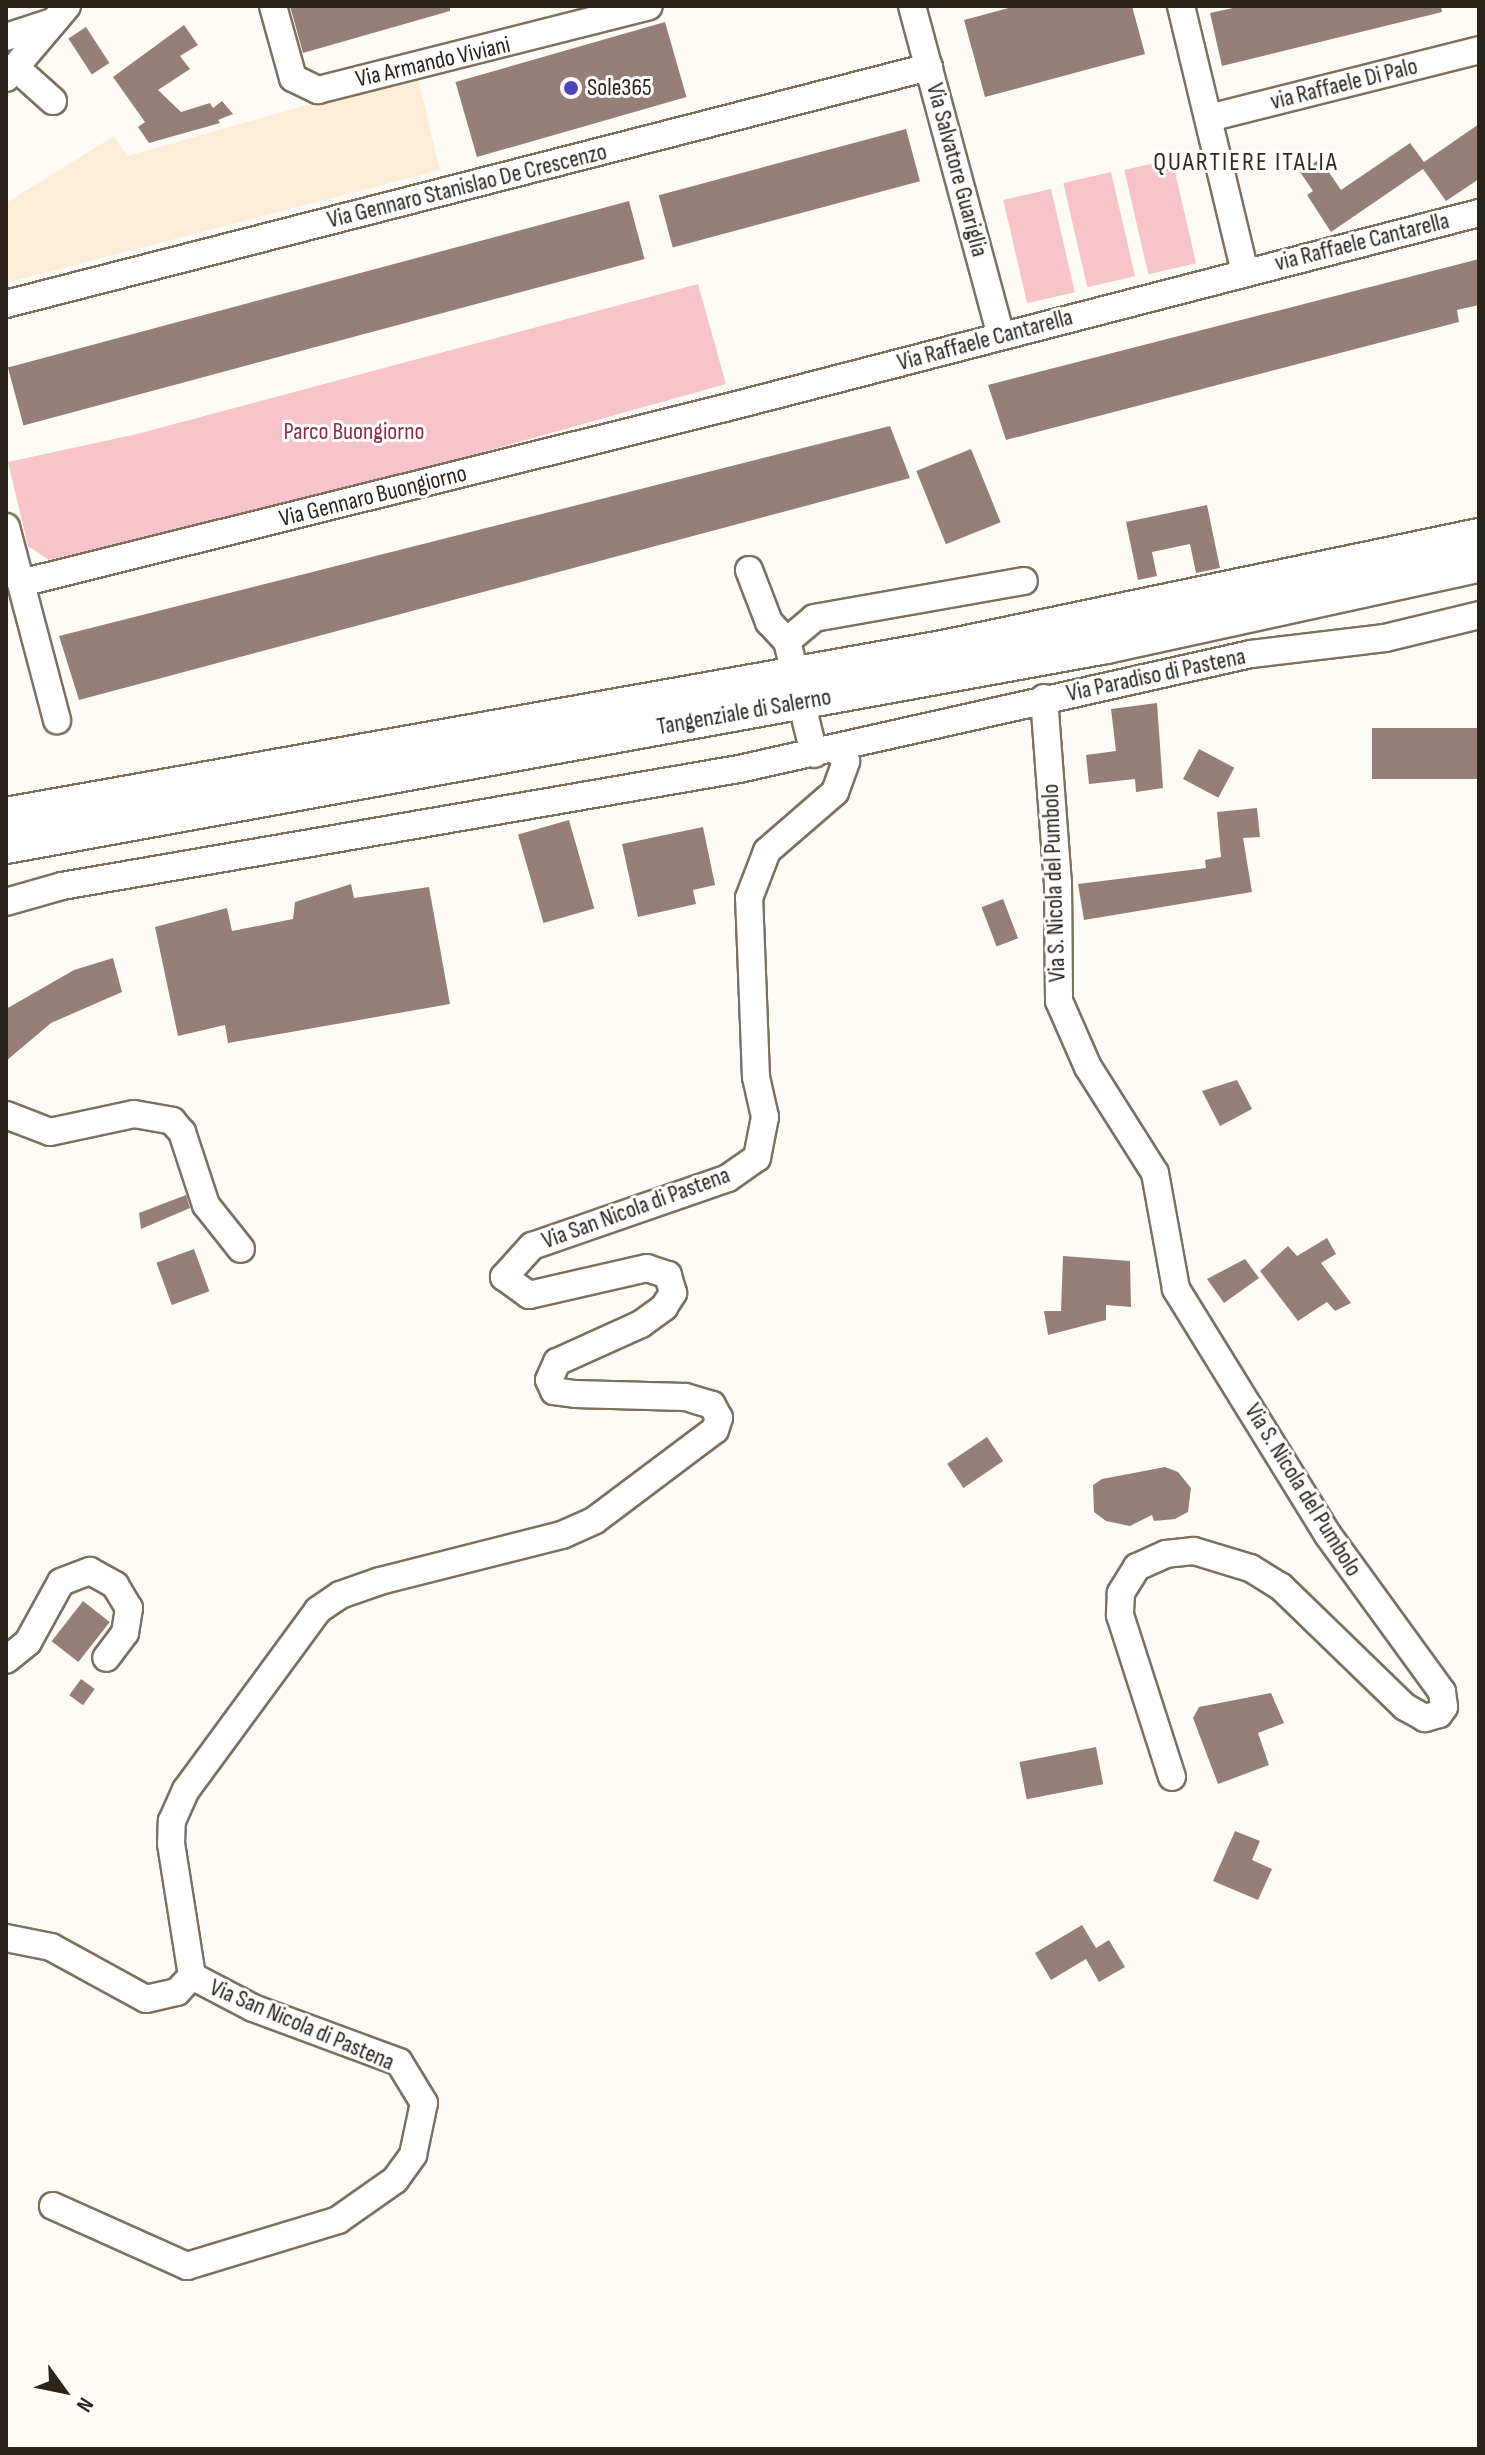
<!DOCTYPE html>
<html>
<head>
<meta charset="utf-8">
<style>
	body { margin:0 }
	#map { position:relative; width:1485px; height:2455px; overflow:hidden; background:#fefbf7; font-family:"Sofia Sans Condensed",sans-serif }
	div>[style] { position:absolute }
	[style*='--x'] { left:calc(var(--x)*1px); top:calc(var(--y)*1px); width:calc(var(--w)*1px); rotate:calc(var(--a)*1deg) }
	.built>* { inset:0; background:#feedd9 }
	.green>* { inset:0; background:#f6c4ca; transform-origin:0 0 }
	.building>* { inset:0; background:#967f77; transform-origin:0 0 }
	.roads { filter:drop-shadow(2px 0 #7e705f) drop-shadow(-2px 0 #7e705f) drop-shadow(0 2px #7e705f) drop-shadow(0 -2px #7e705f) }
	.minor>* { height:26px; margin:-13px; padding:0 13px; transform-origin:13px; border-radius:13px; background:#fff }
	.highway>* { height:36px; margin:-18px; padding:0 18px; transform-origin:18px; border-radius:18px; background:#fff }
	.dots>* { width:22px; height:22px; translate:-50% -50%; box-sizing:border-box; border:4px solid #fff; border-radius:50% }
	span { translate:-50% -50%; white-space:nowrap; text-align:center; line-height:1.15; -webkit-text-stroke:6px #fff; paint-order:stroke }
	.street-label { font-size:24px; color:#2a241d }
	.poi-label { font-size:24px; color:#2a241d }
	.left { translate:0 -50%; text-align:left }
	.park-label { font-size:24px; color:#892b41 }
	.neighbourhood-label { font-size:26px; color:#35291b; letter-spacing:2px }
	.frame { position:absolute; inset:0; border:8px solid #2a241d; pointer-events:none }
	.north { position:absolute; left:24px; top:2351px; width:80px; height:80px; -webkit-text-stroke:6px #fff; paint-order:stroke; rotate:123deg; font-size:22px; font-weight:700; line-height:32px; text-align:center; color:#2a241d }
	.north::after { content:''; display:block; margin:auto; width:28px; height:36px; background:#2a241d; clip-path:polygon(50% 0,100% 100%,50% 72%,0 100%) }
</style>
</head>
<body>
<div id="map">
	<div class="built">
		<i style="clip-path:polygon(417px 74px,440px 170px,6px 283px,6px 203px,114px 136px,127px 156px)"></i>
	</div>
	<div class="green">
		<i style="left:1172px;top:159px;width:107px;height:49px;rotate:77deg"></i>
		<i style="left:1111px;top:172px;width:107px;height:49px;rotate:77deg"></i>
		<i style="left:1051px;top:189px;width:106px;height:49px;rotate:77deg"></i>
		<i style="clip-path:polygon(698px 284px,726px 384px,362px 486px,49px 560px,28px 546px,8px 462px,137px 434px)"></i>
	</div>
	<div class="building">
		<i style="clip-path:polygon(290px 6px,450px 6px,450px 11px,303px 53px)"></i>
		<i style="clip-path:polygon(1016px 6px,1132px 6px,1145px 54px,985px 97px,964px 20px)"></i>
		<i style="clip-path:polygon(1242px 6px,1441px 6px,1442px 12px,1222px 66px,1210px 13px)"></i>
		<i style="left:665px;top:22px;width:78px;height:218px;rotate:74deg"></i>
		<i style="clip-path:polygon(184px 25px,198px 45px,180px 56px,190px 69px,158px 90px,181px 112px,210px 103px,213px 108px,222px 101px,233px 114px,218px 120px,220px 123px,149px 143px,138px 127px,145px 122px,113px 77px)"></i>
		<i style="left:86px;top:27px;width:43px;height:21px;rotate:57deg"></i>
		<i style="clip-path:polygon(1479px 124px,1479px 179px,1446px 201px,1423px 169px,1331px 232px,1307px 195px,1313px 191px,1300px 172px,1320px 159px,1341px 190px,1410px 143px,1424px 162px)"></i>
		<i style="left:906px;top:129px;width:54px;height:256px;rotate:75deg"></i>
		<i style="left:629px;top:201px;width:60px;height:643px;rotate:75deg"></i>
		<i style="clip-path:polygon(1479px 259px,1479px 305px,1457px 310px,1459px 322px,1006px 440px,988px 385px)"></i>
		<i style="clip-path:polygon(890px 426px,910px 478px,79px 700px,59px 636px)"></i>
		<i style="left:971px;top:449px;width:79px;height:59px;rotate:68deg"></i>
		<i style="clip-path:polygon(1207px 505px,1220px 568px,1196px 573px,1190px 544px,1152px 552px,1157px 576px,1138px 580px,1126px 522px)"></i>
		<i style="clip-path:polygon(1157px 703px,1163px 788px,1136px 792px,1135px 779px,1089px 784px,1086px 755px,1116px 751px,1111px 709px)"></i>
		<i style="left:1479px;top:728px;width:51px;height:107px;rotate:90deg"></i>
		<i style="left:1199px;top:749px;width:40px;height:34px;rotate:28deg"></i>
		<i style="clip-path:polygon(1257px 808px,1260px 837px,1243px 838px,1252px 892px,1084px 920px,1078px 884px,1206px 868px,1205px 860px,1221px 857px,1217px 812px)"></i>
		<i style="left:569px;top:820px;width:92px;height:53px;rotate:74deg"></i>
		<i style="clip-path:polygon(703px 827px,715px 885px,693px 890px,696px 904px,638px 917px,622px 844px)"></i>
		<i style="clip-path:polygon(351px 884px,354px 898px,429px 887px,450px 1004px,228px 1043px,225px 1025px,178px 1036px,155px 927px,227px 908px,232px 931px,293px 919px,295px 902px)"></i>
		<i style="left:1003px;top:899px;width:42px;height:23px;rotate:69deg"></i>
		<i style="clip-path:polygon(113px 958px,122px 992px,51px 1023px,6px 1061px,6px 1009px,74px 970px)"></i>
		<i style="clip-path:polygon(1237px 1080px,1252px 1109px,1220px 1126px,1202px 1091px)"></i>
		<i style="clip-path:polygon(186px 1195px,190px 1208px,141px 1229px,139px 1213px)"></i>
		<i style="clip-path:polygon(1327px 1238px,1336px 1254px,1321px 1263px,1351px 1303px,1335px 1311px,1327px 1302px,1298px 1321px,1260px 1271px,1288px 1246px,1297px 1256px)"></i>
		<i style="left:194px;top:1249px;width:45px;height:40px;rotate:70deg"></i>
		<i style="clip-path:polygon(1063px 1256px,1130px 1261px,1131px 1307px,1106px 1305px,1106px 1320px,1048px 1335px,1044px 1311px,1061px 1311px)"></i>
		<i style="clip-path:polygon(1245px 1259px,1259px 1278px,1224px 1303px,1207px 1279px)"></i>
		<i style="left:987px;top:1437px;width:29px;height:48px;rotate:56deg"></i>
		<i style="clip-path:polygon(1165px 1467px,1178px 1472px,1191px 1488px,1188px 1512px,1175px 1519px,1154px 1521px,1152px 1515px,1130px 1526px,1106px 1521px,1094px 1512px,1093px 1485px,1102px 1479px)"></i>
		<i style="left:83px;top:1601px;width:34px;height:51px;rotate:38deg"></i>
		<i style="left:81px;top:1679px;width:17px;height:20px;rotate:36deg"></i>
		<i style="clip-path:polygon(1271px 1693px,1284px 1723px,1258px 1733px,1269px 1765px,1218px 1784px,1193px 1718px,1199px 1707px)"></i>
		<i style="left:1096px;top:1747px;width:38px;height:78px;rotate:79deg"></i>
		<i style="clip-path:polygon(1235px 1831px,1260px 1841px,1252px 1860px,1272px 1869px,1258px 1900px,1213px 1881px)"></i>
		<i style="clip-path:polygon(1082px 1925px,1096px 1948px,1109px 1940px,1125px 1967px,1099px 1982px,1086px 1959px,1051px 1980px,1035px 1953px)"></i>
	</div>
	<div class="roads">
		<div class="minor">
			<i style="--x:273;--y:6;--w:75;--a:74.5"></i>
			<i style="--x:293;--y:78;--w:28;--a:26"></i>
			<i style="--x:318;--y:90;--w:341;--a:-14.2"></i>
			<i style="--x:912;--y:6;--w:341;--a:74.9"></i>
			<i style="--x:1181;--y:6;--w:274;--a:76.5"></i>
			<i style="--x:6;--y:37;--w:48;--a:-18.1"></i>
			<i style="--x:15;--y:67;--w:51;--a:41.8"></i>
			<i style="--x:6;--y:78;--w:94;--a:-49.7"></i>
			<i style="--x:1209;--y:118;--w:278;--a:-14.1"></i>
			<i style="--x:6;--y:304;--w:953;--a:-14.4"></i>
			<i style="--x:6;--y:527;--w:200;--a:75.2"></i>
			<i style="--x:749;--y:570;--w:56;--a:69"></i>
			<i style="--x:769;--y:622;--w:26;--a:47"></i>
			<i style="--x:787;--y:641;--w:16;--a:76"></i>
			<i style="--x:21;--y:583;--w:725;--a:-13.96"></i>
			<i style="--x:725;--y:408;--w:779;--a:-14.5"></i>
			<i style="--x:787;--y:641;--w:35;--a:-40"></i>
			<i style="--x:814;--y:618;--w:213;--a:-10"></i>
			<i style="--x:1044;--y:698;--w:186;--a:85.7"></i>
			<i style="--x:1058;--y:883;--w:118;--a:89.5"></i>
			<i style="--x:1059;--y:1001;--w:72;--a:66.3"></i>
			<i style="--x:1088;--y:1067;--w:125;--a:57.7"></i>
			<i style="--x:1155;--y:1173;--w:118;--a:79.7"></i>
			<i style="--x:1176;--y:1289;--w:289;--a:58.3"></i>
			<i style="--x:1328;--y:1535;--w:194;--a:54"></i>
			<i style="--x:1442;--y:1692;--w:15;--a:82"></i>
			<i style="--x:1444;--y:1707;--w:9;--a:126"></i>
			<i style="--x:1439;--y:1714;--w:15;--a:164"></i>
			<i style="--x:1425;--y:1718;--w:23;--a:-151"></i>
			<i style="--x:1405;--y:1707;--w:173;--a:-135.9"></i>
			<i style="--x:1281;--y:1587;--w:36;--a:-148"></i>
			<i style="--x:1250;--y:1568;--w:59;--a:-163.1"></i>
			<i style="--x:1194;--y:1551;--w:28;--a:174"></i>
			<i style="--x:1166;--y:1554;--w:32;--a:156"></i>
			<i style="--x:1137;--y:1567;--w:31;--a:122"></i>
			<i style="--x:1121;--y:1593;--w:22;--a:93"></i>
			<i style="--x:1120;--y:1615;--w:170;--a:72.2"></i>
			<i style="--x:805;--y:717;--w:38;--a:76"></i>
			<i style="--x:6;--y:902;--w:58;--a:-15.9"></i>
			<i style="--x:62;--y:886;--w:687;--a:-9.81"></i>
			<i style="--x:739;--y:769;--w:525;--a:-12.66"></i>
			<i style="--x:1251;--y:654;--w:135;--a:-6.8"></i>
			<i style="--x:1385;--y:638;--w:97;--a:-13.7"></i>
			<i style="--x:6;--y:1115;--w:47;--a:21.1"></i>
			<i style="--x:50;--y:1132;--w:86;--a:-12.1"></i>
			<i style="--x:134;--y:1114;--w:39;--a:10"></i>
			<i style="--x:172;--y:1121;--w:15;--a:48"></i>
			<i style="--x:182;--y:1132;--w:77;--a:71.8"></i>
			<i style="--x:206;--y:1205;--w:56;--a:51.5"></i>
			<i style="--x:6;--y:1660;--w:28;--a:-39"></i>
			<i style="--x:28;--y:1642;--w:68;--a:-61.2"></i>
			<i style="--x:61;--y:1582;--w:31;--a:-21"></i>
			<i style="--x:90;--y:1571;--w:29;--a:29"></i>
			<i style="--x:115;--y:1585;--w:27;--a:59"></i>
			<i style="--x:129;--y:1608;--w:25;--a:99"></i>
			<i style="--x:125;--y:1633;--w:31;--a:127"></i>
			<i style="--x:6;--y:1938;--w:46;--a:11.3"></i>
			<i style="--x:51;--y:1947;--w:108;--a:28.7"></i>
			<i style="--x:146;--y:1999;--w:32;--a:-13"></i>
			<i style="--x:177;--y:1992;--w:22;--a:-47"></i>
			<i style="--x:53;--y:2206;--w:147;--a:24.1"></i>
			<i style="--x:187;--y:2266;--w:158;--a:-16.9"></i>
			<i style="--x:338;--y:2220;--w:70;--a:-35.1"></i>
			<i style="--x:395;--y:2180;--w:31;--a:-54"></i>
			<i style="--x:413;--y:2155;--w:53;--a:-78.1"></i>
			<i style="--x:424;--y:2103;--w:48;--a:-121.4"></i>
			<i style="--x:399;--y:2062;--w:156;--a:-159.7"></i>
			<i style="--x:253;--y:2008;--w:69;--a:-152.3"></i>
			<i style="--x:192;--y:1976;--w:134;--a:-99"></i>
			<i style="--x:171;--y:1844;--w:23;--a:-88"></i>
			<i style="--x:172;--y:1821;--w:34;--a:-66"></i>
			<i style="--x:186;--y:1790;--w:223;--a:-53.7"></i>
			<i style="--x:318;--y:1610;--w:27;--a:-34"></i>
			<i style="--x:340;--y:1595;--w:42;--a:-19.3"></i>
			<i style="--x:380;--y:1581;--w:188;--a:-14.2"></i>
			<i style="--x:562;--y:1535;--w:36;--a:-24"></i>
			<i style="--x:595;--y:1520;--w:150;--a:-36.9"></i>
			<i style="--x:715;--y:1430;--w:13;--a:-72"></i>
			<i style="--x:719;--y:1418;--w:15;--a:-118"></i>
			<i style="--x:712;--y:1405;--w:28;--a:-163"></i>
			<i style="--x:685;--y:1397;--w:110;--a:-178.4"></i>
			<i style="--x:575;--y:1394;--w:21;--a:-172"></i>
			<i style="--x:554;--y:1391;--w:12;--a:-114"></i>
			<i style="--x:549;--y:1380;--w:20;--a:-66"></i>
			<i style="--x:557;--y:1362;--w:92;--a:-24.3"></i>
			<i style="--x:641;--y:1324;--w:29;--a:-36"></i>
			<i style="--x:664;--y:1307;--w:17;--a:-57"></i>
			<i style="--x:673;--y:1293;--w:19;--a:-106"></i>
			<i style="--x:668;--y:1275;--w:22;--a:-162"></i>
			<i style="--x:647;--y:1268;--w:121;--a:167.1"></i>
			<i style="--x:529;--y:1295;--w:31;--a:-144"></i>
			<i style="--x:504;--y:1277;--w:42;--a:-47.9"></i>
			<i style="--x:532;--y:1246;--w:207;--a:-19.1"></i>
			<i style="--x:728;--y:1178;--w:35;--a:-35"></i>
			<i style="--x:757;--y:1158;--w:42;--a:-79"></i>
			<i style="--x:765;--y:1117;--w:41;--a:-102.7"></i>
			<i style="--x:756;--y:1077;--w:179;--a:-92.2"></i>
			<i style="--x:749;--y:898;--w:50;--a:-69"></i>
			<i style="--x:767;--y:851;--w:90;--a:-40.9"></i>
			<i style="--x:835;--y:792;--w:33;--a:-70"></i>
			<i style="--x:846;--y:761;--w:16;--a:-130"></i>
		</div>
		<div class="highway">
			<i style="--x:6;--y:816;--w:952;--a:-10.11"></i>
			<i style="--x:943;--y:649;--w:548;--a:-11.8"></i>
			<i style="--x:6;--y:845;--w:1118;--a:-10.3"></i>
			<i style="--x:1106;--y:645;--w:382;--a:-12.3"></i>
		</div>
	</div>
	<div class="dots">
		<i style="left:571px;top:88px;background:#4b46bd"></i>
	</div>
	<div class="street-label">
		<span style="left:433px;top:62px;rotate:-13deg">Via Armando Viviani</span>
		<span style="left:1344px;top:84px;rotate:-14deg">via Raffaele Di Palo</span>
		<span style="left:957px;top:170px;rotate:75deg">Via Salvatore Guariglia</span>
		<span style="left:467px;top:186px;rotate:-14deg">Via Gennaro Stanislao De Crescenzo</span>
		<span style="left:1362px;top:242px;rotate:-14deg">via Raffaele Cantarella</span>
		<span style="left:985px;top:340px;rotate:-15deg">Via Raffaele Cantarella</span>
		<span style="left:373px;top:496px;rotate:-14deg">Via Gennaro Buongiorno</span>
		<span style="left:1156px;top:675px;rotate:-12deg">Via Paradiso di Pastena</span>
		<span style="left:744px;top:712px;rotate:-10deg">Tangenziale di Salerno</span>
		<span style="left:1054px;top:883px;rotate:-92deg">Via S. Nicola del Pumbolo</span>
		<span style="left:636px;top:1208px;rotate:-20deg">Via San Nicola di Pastena</span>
		<span style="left:1303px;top:1490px;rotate:58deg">Via S. Nicola del Pumbolo</span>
		<span style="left:302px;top:2025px;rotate:23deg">Via San Nicola di Pastena</span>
	</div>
	<div class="poi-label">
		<span class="left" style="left:587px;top:88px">Sole365</span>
	</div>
	<div class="park-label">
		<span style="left:354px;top:432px">Parco Buongiorno</span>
	</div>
	<div class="neighbourhood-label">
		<span style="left:1246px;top:163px">QUARTIERE ITALIA</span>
	</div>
	<div class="frame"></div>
	<div class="north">N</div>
</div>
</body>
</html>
